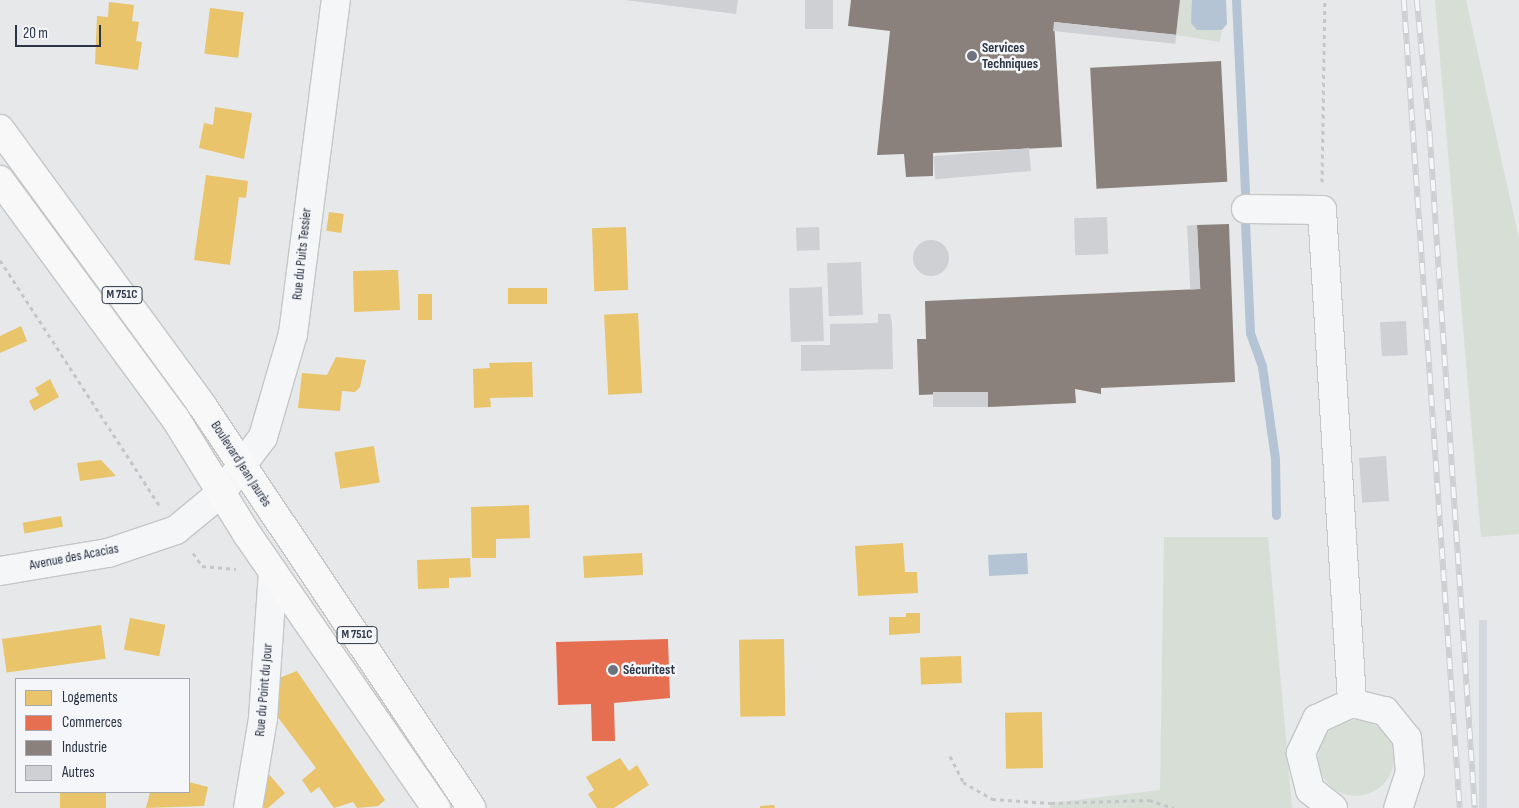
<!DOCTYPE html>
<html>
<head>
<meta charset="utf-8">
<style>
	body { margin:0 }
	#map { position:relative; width:1519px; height:808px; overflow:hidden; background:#e6e8ea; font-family:"Sofia Sans Condensed",sans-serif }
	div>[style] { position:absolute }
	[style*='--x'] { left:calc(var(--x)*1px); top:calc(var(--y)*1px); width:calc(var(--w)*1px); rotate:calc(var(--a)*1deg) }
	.built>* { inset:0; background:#d4d7dd; transform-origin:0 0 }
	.green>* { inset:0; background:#d6ded6 }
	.round { border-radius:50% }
	.water>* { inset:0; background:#b4c4d5; transform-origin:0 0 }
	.homes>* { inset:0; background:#e9c46a; transform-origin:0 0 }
	.shops>* { inset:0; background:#e76f51 }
	.industry>* { inset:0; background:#8a817c; transform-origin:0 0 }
	.stream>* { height:9px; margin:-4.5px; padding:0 4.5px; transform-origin:4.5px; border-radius:4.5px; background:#b4c4d5 }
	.building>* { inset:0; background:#ced0d3; transform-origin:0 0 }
	.path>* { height:3px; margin-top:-1.5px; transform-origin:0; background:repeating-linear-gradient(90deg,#c5c6ca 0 4px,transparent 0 8px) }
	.roads { filter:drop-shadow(1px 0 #c4c6c8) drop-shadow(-1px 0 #c4c6c8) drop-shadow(0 1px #c4c6c8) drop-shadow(0 -1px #c4c6c8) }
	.minor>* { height:28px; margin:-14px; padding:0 14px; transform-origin:14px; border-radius:14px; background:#f5f6f7 }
	.major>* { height:28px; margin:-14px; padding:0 14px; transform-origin:14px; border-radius:14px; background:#f8f8f8 }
	.rail>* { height:5.5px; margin-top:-2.75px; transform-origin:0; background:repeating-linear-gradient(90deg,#f4f6f9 0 11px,#cecfd2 0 22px); box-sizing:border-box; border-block:1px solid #cecfd2 }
	.dots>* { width:14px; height:14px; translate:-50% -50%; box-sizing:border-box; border:2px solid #f4f6f9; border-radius:50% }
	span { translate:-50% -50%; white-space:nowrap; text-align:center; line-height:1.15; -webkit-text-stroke:5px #f4f6f9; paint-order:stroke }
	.shield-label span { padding:1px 4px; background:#f4f6f9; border:1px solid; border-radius:4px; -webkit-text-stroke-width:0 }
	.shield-label { font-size:12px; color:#2b3445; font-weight:700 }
	.poi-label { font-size:14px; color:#2b3445; font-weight:700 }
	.left { translate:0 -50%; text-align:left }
	.street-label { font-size:14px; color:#2b3445 }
	.legend { position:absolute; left:15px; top:678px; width:175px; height:115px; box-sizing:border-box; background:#f4f6f9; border:1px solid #a4a8b1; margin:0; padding:6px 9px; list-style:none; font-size:15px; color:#2b3445 }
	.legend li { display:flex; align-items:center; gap:10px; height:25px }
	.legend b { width:25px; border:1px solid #a4a8b1 }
	.scale { position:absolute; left:15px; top:25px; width:86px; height:22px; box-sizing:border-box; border:2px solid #2b3445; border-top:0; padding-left:6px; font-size:15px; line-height:18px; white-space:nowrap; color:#2b3445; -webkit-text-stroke:4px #f4f6f9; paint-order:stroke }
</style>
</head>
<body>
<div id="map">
	<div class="built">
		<i style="left:1479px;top:620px;width:8px;height:188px"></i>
	</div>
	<div class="green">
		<i style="clip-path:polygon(1180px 0,1226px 0,1220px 42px,1176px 35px)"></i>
		<i style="clip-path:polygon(1435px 0,1466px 0,1519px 239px,1519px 534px,1481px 537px)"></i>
		<i style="clip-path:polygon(1164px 537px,1268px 537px,1292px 808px,1050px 808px,1051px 803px,1160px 790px)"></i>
		<i class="round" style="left:1318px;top:720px;width:76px;height:76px"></i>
	</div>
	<div class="water">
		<i style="clip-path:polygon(1192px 0,1226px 0,1227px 24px,1222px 30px,1197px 30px,1191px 23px)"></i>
		<i style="left:1027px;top:553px;width:21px;height:39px;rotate:87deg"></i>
	</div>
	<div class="homes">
		<i style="clip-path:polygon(109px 2px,134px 5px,132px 21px,139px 22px,136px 41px,142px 42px,138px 70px,95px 64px,97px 16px,108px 17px)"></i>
		<i style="left:210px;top:8px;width:34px;height:46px;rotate:7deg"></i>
		<i style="clip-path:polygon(215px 107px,252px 113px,244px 159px,199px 148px,204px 123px,213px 125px)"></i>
		<i style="clip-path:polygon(206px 175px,248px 181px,246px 198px,239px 197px,230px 265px,194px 260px)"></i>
		<i style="left:329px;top:212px;width:15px;height:19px;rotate:8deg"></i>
		<i style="left:626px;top:227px;width:63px;height:34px;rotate:88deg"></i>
		<i style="clip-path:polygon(392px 270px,398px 270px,400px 310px,354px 312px,353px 271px)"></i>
		<i style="left:547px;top:288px;width:16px;height:39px;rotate:90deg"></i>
		<i style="left:418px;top:294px;width:14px;height:26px"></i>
		<i style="left:638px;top:313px;width:80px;height:34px;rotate:87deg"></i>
		<i style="clip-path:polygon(21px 326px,27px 341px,0 353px,0 336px)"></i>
		<i style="clip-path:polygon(336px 357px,366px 360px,360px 387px,355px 392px,342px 391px,340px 411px,298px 408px,302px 373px,327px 375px)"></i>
		<i style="clip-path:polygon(532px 362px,533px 397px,490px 398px,491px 407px,474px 408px,473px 369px,490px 368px,489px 363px)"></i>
		<i style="clip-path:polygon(50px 379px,59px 397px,34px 411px,29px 401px,39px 395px,35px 388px)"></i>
		<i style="left:374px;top:446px;width:37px;height:40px;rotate:81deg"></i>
		<i style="clip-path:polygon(101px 460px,116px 476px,80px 481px,77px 463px)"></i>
		<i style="clip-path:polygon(529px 505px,530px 538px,496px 539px,496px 558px,472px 558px,471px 507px)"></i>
		<i style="left:61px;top:516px;width:11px;height:39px;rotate:80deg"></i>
		<i style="clip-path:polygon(903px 543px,905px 572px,917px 572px,918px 593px,858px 596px,855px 546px)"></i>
		<i style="left:642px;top:553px;width:22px;height:59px;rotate:87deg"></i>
		<i style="clip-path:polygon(470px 558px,471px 577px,449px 578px,449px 588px,418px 589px,417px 560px)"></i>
		<i style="clip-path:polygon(906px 613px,920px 613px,920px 633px,889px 635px,889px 617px,906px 617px)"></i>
		<i style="left:130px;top:618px;width:36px;height:32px;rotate:11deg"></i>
		<i style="left:101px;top:625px;width:34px;height:100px;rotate:82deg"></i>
		<i style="left:784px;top:639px;width:77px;height:45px;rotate:89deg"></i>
		<i style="left:961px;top:656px;width:27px;height:41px;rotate:88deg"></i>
		<i style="clip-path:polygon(297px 671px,385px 800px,378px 806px,357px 808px,353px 802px,334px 808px,319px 787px,311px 793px,302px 780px,316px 768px,277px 716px,279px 678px)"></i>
		<i style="left:1042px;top:712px;width:56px;height:37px;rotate:89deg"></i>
		<i style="clip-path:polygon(620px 758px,629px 771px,637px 765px,649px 785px,614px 808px,597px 808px,588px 794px,594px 790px,586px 777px)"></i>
		<i style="clip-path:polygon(267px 772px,285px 793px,268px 808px,260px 808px)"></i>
		<i style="clip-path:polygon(189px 782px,208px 787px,204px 806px,146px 808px,150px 792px,189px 792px)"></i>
		<i style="left:60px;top:792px;width:46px;height:16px"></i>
		<i style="clip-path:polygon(774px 805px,775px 808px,760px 808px,760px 806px)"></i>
	</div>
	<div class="shops">
		<i style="clip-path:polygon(668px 639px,670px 698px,614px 703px,615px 741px,592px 741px,591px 704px,558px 705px,556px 642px)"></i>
	</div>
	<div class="industry">
		<i style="clip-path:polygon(851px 0,1180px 0,1176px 35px,1054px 22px,1062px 147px,933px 153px,933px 176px,906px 177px,904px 154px,877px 155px,890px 31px,848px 26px)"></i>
		<i style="left:1221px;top:61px;width:121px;height:131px;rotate:87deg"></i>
		<i style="clip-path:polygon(1229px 224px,1235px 382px,1101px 388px,1101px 394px,1075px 389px,1076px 403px,988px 407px,988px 392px,919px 395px,917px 339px,926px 339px,925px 301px,1200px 289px,1197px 225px)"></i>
	</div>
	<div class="stream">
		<i style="--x:1236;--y:0;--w:192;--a:87.3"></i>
		<i style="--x:1245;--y:222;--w:111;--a:87.4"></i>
		<i style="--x:1250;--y:333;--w:35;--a:70"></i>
		<i style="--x:1262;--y:366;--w:94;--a:82"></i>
		<i style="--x:1275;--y:459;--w:56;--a:89"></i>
	</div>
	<div class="building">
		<i style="clip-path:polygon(625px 0,738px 0,736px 14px)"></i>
		<i style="left:805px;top:0;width:28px;height:29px"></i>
		<i style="left:1054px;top:22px;width:123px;height:9px;rotate:6deg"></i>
		<i style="left:1029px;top:148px;width:23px;height:96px;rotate:85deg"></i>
		<i style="left:1107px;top:217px;width:37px;height:33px;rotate:88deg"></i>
		<i style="left:1197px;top:225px;width:64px;height:10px;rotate:87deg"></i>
		<i style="left:819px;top:227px;width:23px;height:23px;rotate:88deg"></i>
		<i class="round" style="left:913px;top:240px;width:36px;height:36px"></i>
		<i style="left:861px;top:262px;width:53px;height:34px;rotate:88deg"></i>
		<i style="left:822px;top:287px;width:54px;height:33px;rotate:88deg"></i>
		<i style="clip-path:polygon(878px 314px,890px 314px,892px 323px,893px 369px,801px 371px,801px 345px,830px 345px,830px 324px,878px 323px)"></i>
		<i style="left:1406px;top:321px;width:34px;height:26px;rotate:87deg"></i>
		<i style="left:988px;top:392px;width:15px;height:55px;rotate:90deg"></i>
		<i style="left:1386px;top:456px;width:45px;height:27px;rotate:86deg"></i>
	</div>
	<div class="path">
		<i style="--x:1322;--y:182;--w:182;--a:-89.1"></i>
		<i style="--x:0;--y:260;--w:292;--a:57"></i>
		<i style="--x:193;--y:553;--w:16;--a:55"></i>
		<i style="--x:202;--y:566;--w:34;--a:5"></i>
		<i style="--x:950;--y:756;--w:29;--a:63"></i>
		<i style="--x:963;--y:782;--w:34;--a:30"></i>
		<i style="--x:992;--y:799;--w:59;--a:3.9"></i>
		<i style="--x:1051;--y:803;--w:98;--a:-1.8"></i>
		<i style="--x:1149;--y:800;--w:26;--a:18"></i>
	</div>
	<div class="roads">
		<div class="minor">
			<i style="--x:1246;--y:209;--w:76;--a:0.8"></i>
			<i style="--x:1322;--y:210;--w:494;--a:86.5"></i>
			<i style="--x:0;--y:571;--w:109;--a:-9.5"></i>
			<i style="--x:108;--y:553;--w:72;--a:-18.7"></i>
			<i style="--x:176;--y:530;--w:58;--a:-39.4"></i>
			<i style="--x:221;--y:493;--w:70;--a:-53.1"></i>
			<i style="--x:263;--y:437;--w:107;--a:-73.8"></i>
			<i style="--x:293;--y:334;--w:337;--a:-82.7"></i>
			<i style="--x:248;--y:808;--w:91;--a:-80.5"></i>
			<i style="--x:263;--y:718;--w:147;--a:-86.1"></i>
			<i style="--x:1333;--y:808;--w:29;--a:-142"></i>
			<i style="--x:1310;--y:790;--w:38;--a:-104"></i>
			<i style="--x:1301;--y:753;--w:38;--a:-65"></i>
			<i style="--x:1317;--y:719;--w:38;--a:-25"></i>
			<i style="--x:1352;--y:703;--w:34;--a:14"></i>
			<i style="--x:1385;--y:711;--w:35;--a:51"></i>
			<i style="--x:1407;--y:738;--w:34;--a:85"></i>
			<i style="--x:1410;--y:772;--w:38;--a:108"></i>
		</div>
		<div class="major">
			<i style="--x:0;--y:129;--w:341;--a:53.8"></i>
			<i style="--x:201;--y:404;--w:486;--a:56.2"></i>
			<i style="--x:0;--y:180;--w:295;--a:53.7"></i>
			<i style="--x:175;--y:418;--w:137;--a:58.2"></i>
			<i style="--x:247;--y:534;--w:333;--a:55.4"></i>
		</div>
	</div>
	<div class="rail">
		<i style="--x:1404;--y:0;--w:810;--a:86.04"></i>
		<i style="--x:1417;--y:0;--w:137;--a:84.5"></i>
		<i style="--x:1430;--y:136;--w:674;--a:86.17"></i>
	</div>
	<div class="dots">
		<i style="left:972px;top:56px;background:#6c737f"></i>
		<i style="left:613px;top:670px;background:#6c737f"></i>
	</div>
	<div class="shield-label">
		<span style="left:122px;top:295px">M 751C</span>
		<span style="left:357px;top:635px">M 751C</span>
	</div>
	<div class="poi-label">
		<span class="left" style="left:982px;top:56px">Services<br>Techniques</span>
		<span class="left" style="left:623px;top:670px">Sécuritest</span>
	</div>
	<div class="street-label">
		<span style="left:302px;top:254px;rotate:-84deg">Rue du Puits Tessier</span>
		<span style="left:241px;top:464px;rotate:57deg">Boulevard Jean Jaurès</span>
		<span style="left:74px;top:557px;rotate:-11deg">Avenue des Acacias</span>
		<span style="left:264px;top:690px;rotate:-85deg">Rue du Point du Jour</span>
	</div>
	<ul class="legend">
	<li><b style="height:14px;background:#e9c46a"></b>Logements</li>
	<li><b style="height:14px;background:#e76f51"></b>Commerces</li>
	<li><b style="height:14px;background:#8a817c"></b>Industrie</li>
	<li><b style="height:14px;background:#ced0d3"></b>Autres</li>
	</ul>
	<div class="scale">20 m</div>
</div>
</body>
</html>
